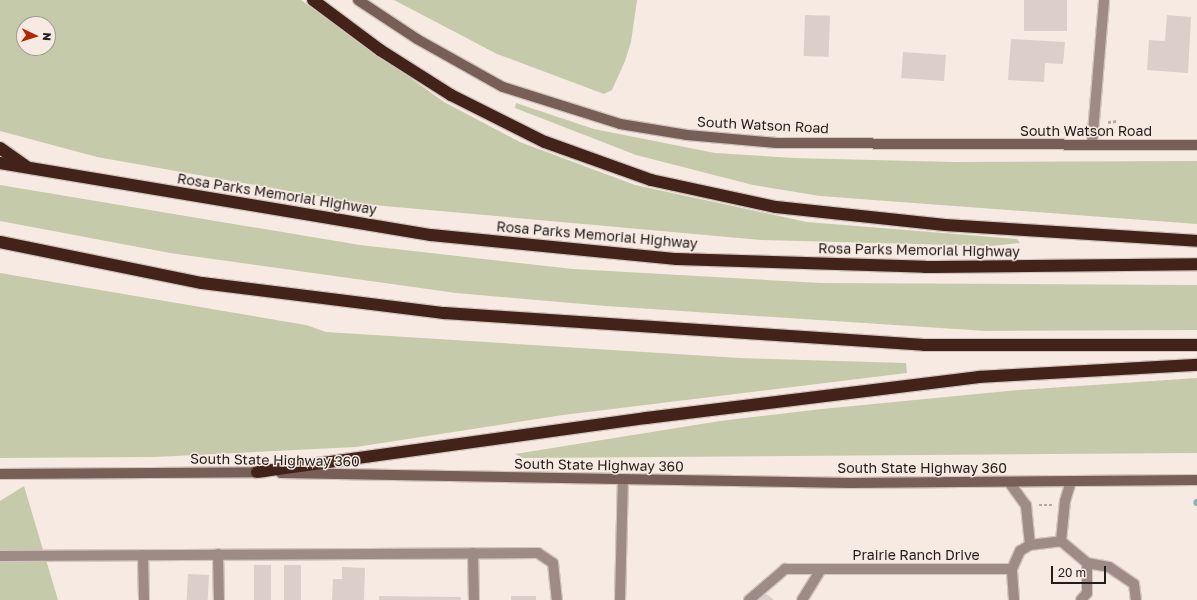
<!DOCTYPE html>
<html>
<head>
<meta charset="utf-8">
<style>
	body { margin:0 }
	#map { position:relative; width:1197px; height:600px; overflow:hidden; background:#f7eae3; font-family:"Golos Text",sans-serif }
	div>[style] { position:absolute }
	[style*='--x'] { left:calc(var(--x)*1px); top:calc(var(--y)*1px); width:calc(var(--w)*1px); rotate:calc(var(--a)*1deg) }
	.green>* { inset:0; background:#c5caaa }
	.stream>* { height:5.5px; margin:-2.75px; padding:0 2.75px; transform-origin:2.75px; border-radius:2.75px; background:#84b6bb }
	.building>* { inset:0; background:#dccec8; transform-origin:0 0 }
	.path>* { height:2.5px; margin-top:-1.25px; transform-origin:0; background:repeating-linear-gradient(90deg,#b5aba5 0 3px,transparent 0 5px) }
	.roads { filter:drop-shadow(1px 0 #d1c5bf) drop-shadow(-1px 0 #d1c5bf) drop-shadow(0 1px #d1c5bf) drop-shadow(0 -1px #d1c5bf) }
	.lane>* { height:10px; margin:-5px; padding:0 5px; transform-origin:5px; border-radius:5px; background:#9e8b86 }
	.street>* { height:10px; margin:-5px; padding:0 5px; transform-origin:5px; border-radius:5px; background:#9e8b86 }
	.secondary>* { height:10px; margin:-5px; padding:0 5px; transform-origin:5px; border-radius:5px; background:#775e56 }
	.highway>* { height:12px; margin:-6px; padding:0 6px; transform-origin:6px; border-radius:6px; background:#432319 }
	span { translate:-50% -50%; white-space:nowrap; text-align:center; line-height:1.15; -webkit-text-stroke:3px #f7eae3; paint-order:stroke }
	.street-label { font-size:14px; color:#221d1b }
	.north { position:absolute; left:16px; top:16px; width:40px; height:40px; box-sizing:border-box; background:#f7eae3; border:1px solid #a29893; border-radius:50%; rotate:94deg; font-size:11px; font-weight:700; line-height:16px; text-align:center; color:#221d1b }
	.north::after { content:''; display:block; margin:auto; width:14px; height:18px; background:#b32800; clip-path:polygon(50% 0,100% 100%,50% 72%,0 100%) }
	.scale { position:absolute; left:1051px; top:566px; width:55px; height:18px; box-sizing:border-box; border:2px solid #221d1b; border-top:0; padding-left:5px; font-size:12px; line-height:14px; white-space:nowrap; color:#221d1b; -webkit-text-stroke:3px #f7eae3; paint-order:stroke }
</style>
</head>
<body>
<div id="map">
	<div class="green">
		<i style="clip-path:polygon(evenodd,0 0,301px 0,444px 102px,520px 142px,635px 185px,807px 222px,1017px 239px,1020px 243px,990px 246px,761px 240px,362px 204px,97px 157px,0 131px,0 0,24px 24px,48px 24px,48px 48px,24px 48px,24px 24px)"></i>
		<i style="clip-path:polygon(394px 0,637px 0,631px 42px,625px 61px,612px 90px,604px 94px,497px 54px)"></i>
		<i style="clip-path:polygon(516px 103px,594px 129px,715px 153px,794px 158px,953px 162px,1197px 161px,1197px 224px,820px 196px,753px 185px,636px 155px,515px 108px)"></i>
		<i style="clip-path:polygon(0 185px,360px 245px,573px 269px,821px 283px,1197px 285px,1197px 330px,986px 331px,606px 306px,456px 293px,170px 253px,0 221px)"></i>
		<i style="clip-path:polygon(0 273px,306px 325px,326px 332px,740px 358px,906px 363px,907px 373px,563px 415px,356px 447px,155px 457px,0 458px)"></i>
		<i style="clip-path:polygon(1197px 378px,1197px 453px,523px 458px,515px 454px,720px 421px,822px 409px,1019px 390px)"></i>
		<i style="clip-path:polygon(24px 486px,58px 600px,0 600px,0 501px)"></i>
	</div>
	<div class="stream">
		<i style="--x:1197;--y:502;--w:1;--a:90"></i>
	</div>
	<div class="building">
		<i style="left:1024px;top:0;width:43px;height:31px"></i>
		<i style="left:805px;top:15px;width:25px;height:41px;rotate:2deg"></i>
		<i style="clip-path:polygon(1167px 15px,1191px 17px,1188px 73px,1147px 70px,1149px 40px,1165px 41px)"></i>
		<i style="clip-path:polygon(1011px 39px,1065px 42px,1063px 64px,1045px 63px,1044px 82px,1008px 80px)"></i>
		<i style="left:903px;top:52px;width:43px;height:26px;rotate:4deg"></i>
		<i style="left:254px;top:565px;width:17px;height:35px"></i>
		<i style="left:284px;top:565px;width:17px;height:35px"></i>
		<i style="clip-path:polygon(342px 567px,365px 568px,364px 600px,332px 600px,333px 579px,342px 579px)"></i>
		<i style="left:188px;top:574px;width:21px;height:26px;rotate:3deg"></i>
		<i style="clip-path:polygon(764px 592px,774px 600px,757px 600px)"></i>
		<i style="clip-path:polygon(379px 596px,461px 597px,461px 600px,379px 600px)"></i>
		<i style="left:511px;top:596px;width:25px;height:4px"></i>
	</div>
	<div class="path">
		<i style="--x:1108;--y:122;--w:9;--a:-6"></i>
		<i style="--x:1039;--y:505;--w:13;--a:0"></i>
	</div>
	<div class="roads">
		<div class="lane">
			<i style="--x:1009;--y:482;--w:29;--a:54"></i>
			<i style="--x:1026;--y:505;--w:40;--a:84.3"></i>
			<i style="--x:1061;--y:541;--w:40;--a:-84.3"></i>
			<i style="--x:1065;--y:501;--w:21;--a:-73"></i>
			<i style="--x:473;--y:553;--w:47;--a:88.8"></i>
			<i style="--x:218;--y:554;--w:46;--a:88.8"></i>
			<i style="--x:143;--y:555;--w:45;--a:88.7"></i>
			<i style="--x:0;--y:556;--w:538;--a:-0.32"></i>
			<i style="--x:538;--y:553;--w:18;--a:34"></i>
			<i style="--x:553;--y:563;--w:37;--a:84"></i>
			<i style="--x:1087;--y:563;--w:22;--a:10"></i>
			<i style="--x:1109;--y:567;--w:30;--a:34"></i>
			<i style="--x:1134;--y:584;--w:16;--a:83"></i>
			<i style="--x:749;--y:600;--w:48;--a:-40.7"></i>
			<i style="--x:785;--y:569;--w:227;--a:0"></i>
			<i style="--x:802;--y:600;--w:36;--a:-58"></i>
			<i style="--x:1014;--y:600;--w:31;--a:-94"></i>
			<i style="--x:1012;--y:569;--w:20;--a:-66"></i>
			<i style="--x:1020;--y:551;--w:12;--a:-31"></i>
			<i style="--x:1030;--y:545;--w:31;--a:-7"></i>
			<i style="--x:1061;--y:541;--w:34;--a:40"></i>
			<i style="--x:1087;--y:563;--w:30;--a:90"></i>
			<i style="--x:1087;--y:593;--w:9;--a:131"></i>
		</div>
		<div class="street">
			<i style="--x:1092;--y:144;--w:144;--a:-85.2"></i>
			<i style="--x:620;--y:600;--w:120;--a:-88.6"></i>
		</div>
		<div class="secondary">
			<i style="--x:358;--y:0;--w:71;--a:33.5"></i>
			<i style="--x:417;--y:39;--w:98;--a:29.2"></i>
			<i style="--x:503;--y:87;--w:123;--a:17.5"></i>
			<i style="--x:620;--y:124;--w:68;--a:9.3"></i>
			<i style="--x:687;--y:135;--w:90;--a:5.1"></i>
			<i style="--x:777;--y:143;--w:420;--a:0.3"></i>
			<i style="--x:281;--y:473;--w:569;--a:1.01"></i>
			<i style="--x:850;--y:483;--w:347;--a:-0.5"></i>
			<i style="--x:0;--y:474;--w:265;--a:-0.4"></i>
		</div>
		<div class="highway">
			<i style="--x:313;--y:0;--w:84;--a:36.7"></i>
			<i style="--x:380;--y:50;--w:84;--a:32.4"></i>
			<i style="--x:451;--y:95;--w:105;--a:26.6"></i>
			<i style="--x:545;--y:142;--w:113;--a:19.7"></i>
			<i style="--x:651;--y:180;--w:128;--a:12.2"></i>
			<i style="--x:776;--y:207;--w:170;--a:6.1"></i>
			<i style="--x:945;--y:225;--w:253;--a:3.6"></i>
			<i style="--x:0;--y:148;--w:32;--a:35"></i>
			<i style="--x:0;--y:163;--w:437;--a:9.5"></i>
			<i style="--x:431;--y:235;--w:247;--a:5.6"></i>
			<i style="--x:677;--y:259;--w:248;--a:1.8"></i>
			<i style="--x:925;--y:267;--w:272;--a:-0.6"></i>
			<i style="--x:0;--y:242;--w:206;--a:11.5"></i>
			<i style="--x:202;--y:283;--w:244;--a:7.1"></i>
			<i style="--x:444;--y:313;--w:481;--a:3.8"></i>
			<i style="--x:924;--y:345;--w:273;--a:0"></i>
			<i style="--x:257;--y:472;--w:393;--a:-7.9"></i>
			<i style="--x:646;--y:418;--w:336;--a:-7"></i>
			<i style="--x:979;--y:377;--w:218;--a:-3.2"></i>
		</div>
	</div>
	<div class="street-label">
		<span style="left:763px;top:125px;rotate:3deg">South Watson Road</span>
		<span style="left:1086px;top:131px">South Watson Road</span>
		<span style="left:277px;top:194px;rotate:9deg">Rosa Parks Memorial Highway</span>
		<span style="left:597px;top:235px;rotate:5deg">Rosa Parks Memorial Highway</span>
		<span style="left:919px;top:250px;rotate:1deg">Rosa Parks Memorial Highway</span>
		<span style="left:275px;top:460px;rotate:1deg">South State Highway 360</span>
		<span style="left:599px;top:465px;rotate:1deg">South State Highway 360</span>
		<span style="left:922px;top:468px">South State Highway 360</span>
		<span style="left:916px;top:555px">Prairie Ranch Drive</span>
	</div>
	<div class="north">N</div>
	<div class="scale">20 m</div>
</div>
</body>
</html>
